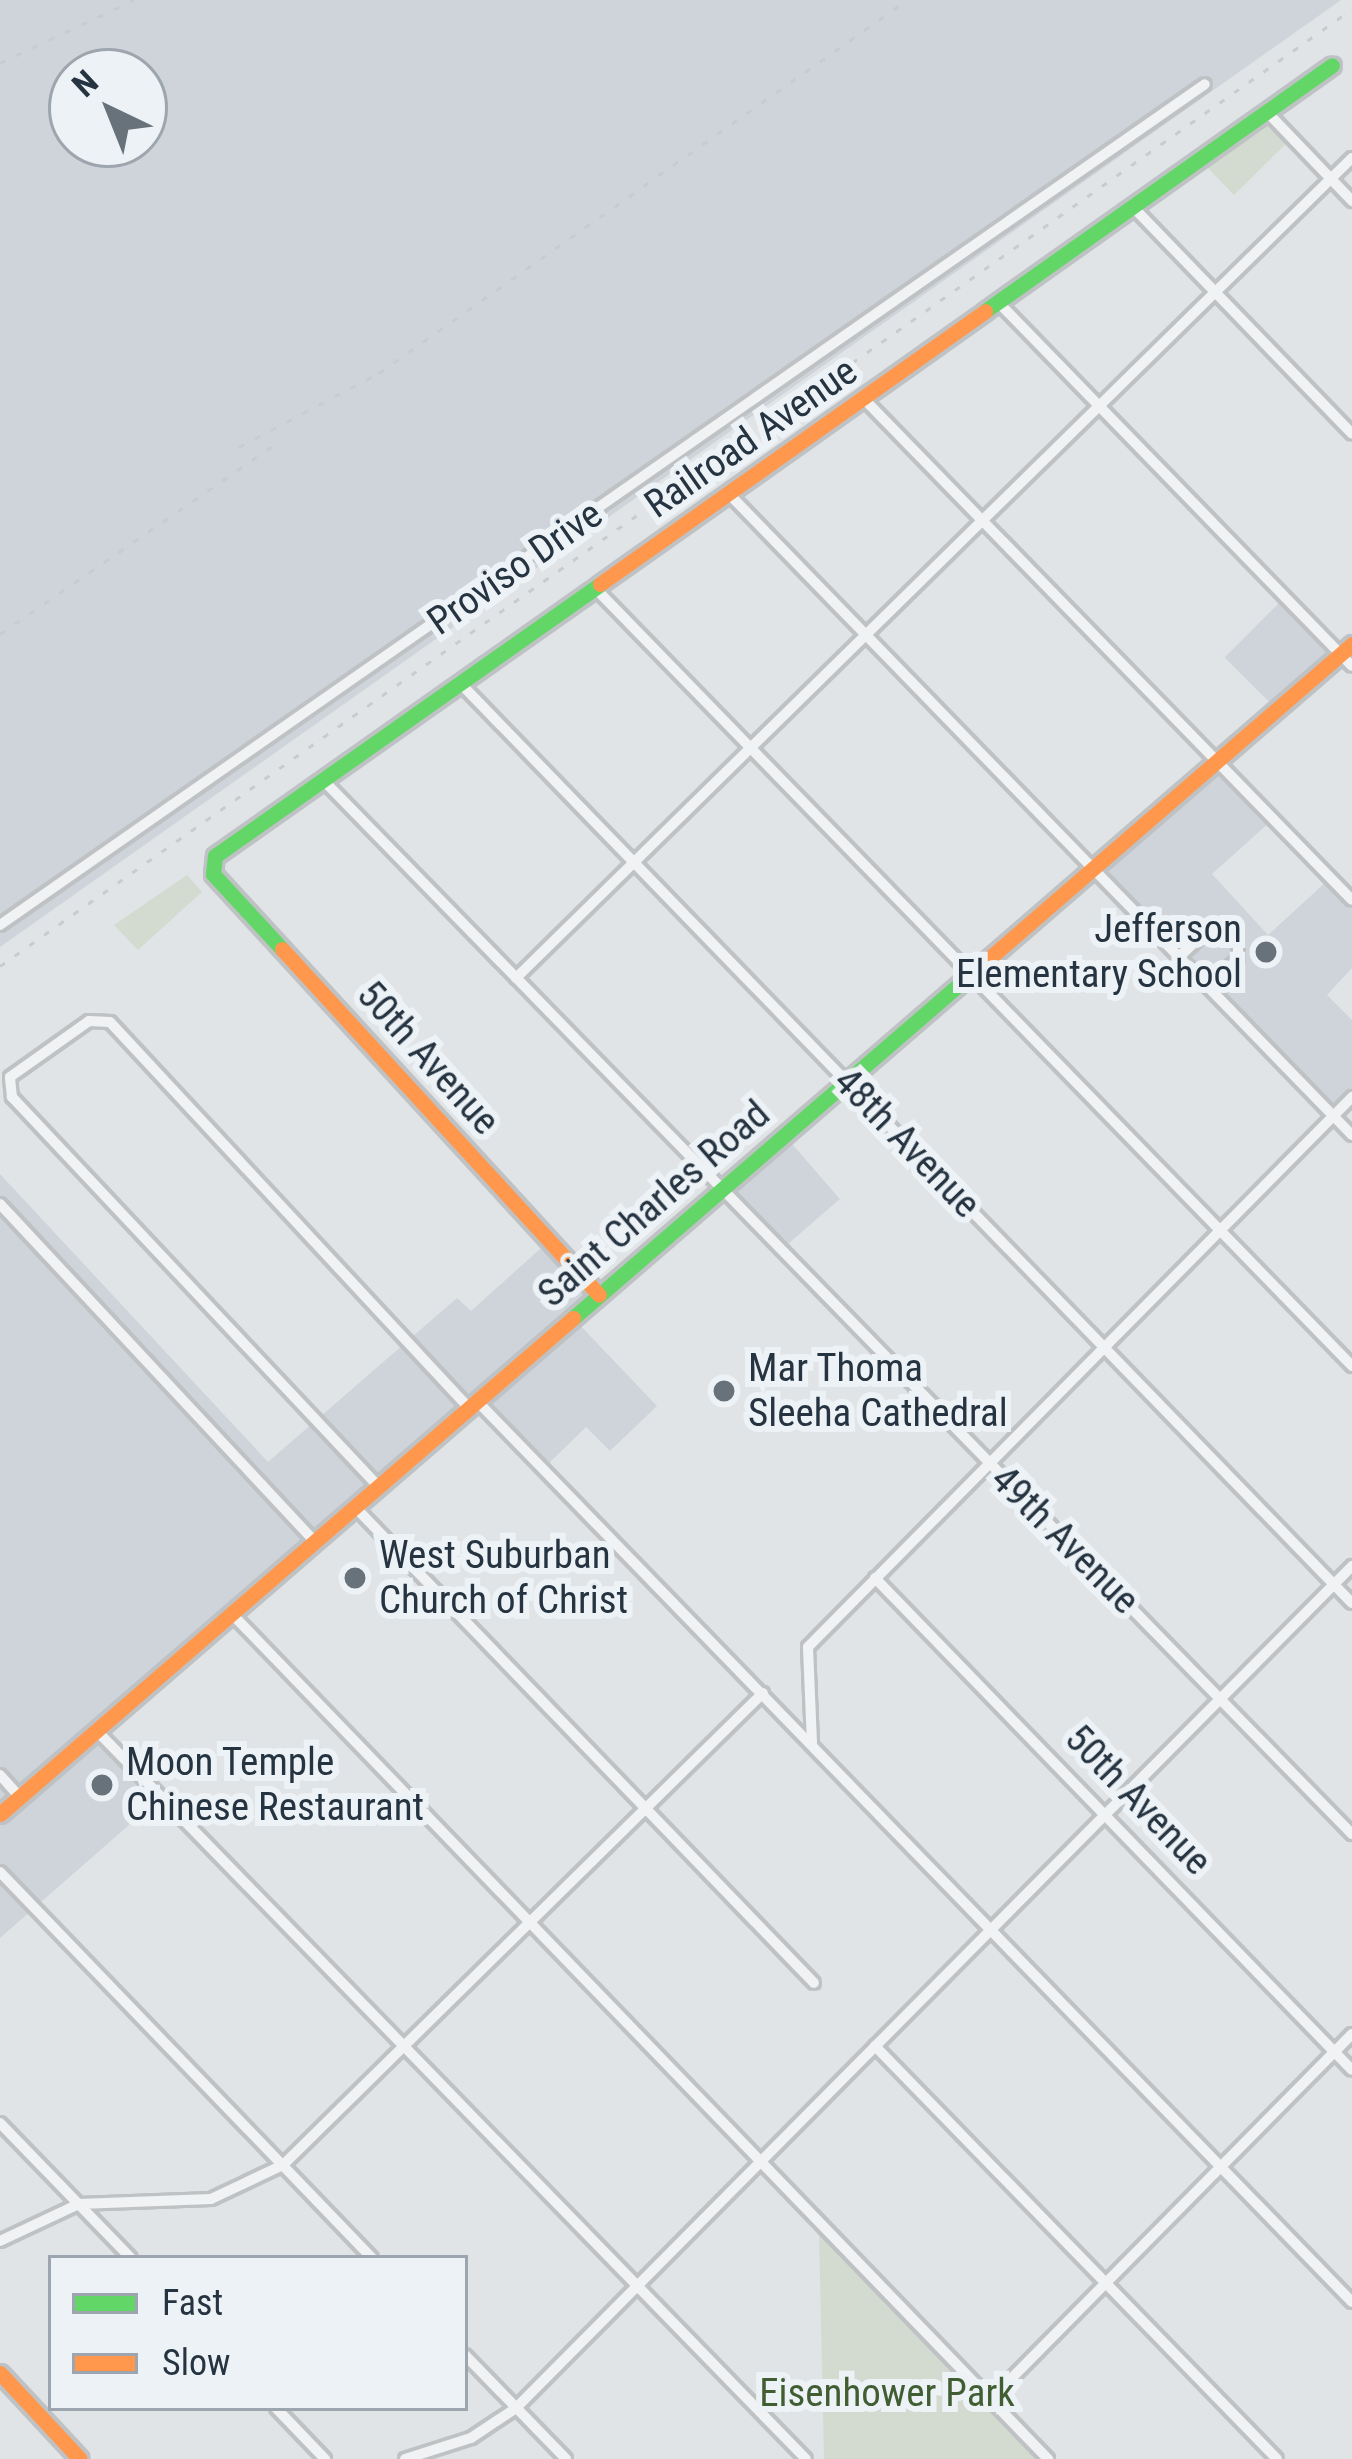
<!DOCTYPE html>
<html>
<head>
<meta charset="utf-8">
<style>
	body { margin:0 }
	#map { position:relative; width:1352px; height:2459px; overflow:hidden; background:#e1e4e6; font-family:"Roboto Condensed",sans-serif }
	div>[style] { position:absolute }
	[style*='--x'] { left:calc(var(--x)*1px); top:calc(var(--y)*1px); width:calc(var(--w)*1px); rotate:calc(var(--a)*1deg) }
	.built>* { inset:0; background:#ced4da; transform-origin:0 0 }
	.green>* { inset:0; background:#d3dbd0 }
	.roads { filter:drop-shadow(3px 0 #bfc2c4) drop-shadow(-3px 0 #bfc2c4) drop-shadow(0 3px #bfc2c4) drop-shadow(0 -3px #bfc2c4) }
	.street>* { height:10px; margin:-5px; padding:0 5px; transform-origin:5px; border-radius:5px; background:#f0f2f3 }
	.fast>* { height:15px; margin:-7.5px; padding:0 7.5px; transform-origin:7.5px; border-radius:7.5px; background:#63d668 }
	.slow>* { height:15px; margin:-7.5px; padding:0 7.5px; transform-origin:7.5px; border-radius:7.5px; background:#ff974d }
	.rail>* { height:3px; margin-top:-1.5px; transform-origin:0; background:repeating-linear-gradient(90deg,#c9ccce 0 6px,transparent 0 18px) }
	.dots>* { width:33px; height:33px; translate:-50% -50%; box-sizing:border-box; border:6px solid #edf2f6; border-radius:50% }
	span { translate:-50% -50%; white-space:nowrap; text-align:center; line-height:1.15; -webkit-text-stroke:12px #edf2f6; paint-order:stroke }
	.street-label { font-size:39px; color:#263441 }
	.poi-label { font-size:39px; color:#263441 }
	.right { translate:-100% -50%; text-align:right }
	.left { translate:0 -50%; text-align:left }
	.park-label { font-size:39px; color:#415e32 }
	.legend { position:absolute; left:48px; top:2255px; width:420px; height:156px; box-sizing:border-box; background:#edf2f6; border:3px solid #9da6ae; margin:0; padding:15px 21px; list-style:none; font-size:36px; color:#263441 }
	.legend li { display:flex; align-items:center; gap:24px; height:60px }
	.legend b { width:60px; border:3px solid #9da6ae }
	.north { position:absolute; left:48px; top:48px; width:120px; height:120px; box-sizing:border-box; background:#edf2f6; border:3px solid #9da6ae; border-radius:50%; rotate:317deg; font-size:33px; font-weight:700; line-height:48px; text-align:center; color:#263441 }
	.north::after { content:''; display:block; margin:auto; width:42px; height:54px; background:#67727b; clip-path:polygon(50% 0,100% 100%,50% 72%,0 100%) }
</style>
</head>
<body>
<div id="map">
	<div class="built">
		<i style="clip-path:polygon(evenodd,0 0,1341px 0,0 947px,0 0,72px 72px,144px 72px,144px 144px,72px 144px,72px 72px)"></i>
		<i style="left:1284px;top:598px;width:78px;height:84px;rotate:45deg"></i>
		<i style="clip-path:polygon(1215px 766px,1270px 822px,1212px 874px,1268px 935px,1327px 881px,1352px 907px,1352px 968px,1327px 995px,1352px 1020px,1352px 1094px,1335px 1112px,1098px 868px)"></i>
		<i style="left:786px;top:1137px;width:82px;height:79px;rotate:49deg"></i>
		<i style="clip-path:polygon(0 1174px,268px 1462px,457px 1298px,471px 1311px,549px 1241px,598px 1294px,0 1811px)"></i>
		<i style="clip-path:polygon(575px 1320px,657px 1406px,610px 1451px,586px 1427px,546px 1466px,482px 1401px)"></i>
		<i style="clip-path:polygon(100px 1731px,162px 1796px,0 1938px,0 1818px)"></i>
	</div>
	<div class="green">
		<i style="clip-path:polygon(1270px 113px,1293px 137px,1234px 195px,1203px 163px)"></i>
		<i style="clip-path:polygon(187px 875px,202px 892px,138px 950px,114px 925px)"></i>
		<i style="clip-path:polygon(819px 2232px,937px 2351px,1043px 2459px,824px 2459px)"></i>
	</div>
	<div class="roads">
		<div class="street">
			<i style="--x:1268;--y:113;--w:122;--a:46.3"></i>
			<i style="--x:1133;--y:207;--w:315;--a:46"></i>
			<i style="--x:999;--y:303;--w:506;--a:45.8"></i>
			<i style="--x:864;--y:399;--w:699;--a:45.75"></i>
			<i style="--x:729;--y:494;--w:894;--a:45.82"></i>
			<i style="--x:595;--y:588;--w:1086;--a:45.78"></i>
			<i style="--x:461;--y:684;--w:1280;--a:45.89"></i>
			<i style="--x:326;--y:783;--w:1469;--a:45.69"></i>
			<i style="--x:0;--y:925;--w:1469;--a:-34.91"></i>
			<i style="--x:1180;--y:956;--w:44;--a:-43.2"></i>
			<i style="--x:1212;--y:926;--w:26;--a:11"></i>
			<i style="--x:1238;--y:931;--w:28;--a:90"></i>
			<i style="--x:1238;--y:959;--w:40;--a:137"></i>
			<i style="--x:516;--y:978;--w:1171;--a:-44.45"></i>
			<i style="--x:0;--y:1204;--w:462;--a:47"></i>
			<i style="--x:477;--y:1401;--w:1256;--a:45.84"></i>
			<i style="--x:379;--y:1487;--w:536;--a:-133.26"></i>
			<i style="--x:12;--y:1097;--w:20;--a:-96"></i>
			<i style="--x:10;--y:1077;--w:97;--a:-35.3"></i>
			<i style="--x:89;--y:1021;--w:21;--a:3"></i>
			<i style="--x:110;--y:1022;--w:527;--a:47.08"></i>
			<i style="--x:355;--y:1507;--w:661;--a:46.04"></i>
			<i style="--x:875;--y:1578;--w:685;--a:45.89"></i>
			<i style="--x:232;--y:1614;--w:1175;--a:46"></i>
			<i style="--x:97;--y:1731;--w:1016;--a:45.76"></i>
			<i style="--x:812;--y:1743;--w:96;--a:-92.4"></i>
			<i style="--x:808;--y:1647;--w:774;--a:-45.31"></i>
			<i style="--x:0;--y:1775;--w:30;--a:48"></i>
			<i style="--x:0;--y:1872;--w:536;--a:46.06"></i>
			<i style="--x:875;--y:2046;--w:576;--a:45.77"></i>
			<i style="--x:0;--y:2123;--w:188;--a:45.9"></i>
			<i style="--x:0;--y:2241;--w:87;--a:-25.1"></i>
			<i style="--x:79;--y:2204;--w:132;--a:-2.2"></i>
			<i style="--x:211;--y:2199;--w:80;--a:-25.3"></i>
			<i style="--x:283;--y:2165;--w:673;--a:-44.52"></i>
			<i style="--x:465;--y:2355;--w:145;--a:45.8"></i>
			<i style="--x:990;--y:2400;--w:515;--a:-45.31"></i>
			<i style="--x:276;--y:2408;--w:71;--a:46.1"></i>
			<i style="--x:405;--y:2459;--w:69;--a:-17.7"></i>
			<i style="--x:471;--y:2438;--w:54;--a:-33.7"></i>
			<i style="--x:516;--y:2408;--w:1187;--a:-45.2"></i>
		</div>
		<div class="fast">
			<i style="--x:985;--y:311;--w:425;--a:-35.3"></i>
			<i style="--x:282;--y:949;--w:102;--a:-132.6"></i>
			<i style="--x:213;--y:874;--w:18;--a:-84"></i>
			<i style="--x:215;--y:856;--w:471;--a:-35.2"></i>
			<i style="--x:573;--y:1318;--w:544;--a:-40.83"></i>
		</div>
		<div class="slow">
			<i style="--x:600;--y:584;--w:472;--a:-35.3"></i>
			<i style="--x:282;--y:949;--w:469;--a:47.5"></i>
			<i style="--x:985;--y:962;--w:486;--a:-40.9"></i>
			<i style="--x:0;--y:1814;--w:758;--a:-40.88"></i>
			<i style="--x:0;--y:2373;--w:117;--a:47.1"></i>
		</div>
	</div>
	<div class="rail">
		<i style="--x:0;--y:63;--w:148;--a:-25.2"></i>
		<i style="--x:239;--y:447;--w:158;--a:-27.9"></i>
		<i style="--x:379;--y:373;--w:646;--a:-35.24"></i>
		<i style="--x:0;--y:634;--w:334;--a:-34.6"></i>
		<i style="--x:0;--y:966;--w:1656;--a:-35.29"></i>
	</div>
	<div class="dots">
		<i style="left:1266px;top:952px;background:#67727b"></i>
		<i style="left:724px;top:1391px;background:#67727b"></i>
		<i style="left:355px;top:1578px;background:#67727b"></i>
		<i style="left:102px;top:1785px;background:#67727b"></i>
	</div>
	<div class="street-label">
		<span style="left:751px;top:438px;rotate:-35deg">Railroad Avenue</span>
		<span style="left:515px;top:568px;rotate:-35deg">Proviso Drive</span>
		<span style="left:428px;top:1058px;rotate:48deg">50th Avenue</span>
		<span style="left:907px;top:1143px;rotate:46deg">48th Avenue</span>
		<span style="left:654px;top:1204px;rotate:-41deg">Saint Charles Road</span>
		<span style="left:1065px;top:1540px;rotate:45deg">49th Avenue</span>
		<span style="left:1138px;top:1800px;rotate:46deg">50th Avenue</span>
	</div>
	<div class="poi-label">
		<span class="right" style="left:1242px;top:952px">Jefferson<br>Elementary School</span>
		<span class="left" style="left:748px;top:1391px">Mar Thoma<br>Sleeha Cathedral</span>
		<span class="left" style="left:379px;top:1578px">West Suburban<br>Church of Christ</span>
		<span class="left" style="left:126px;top:1785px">Moon Temple<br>Chinese Restaurant</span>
	</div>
	<div class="park-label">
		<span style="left:887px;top:2393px">Eisenhower Park</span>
	</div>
	<ul class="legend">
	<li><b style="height:15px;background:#63d668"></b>Fast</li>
	<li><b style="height:15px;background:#ff974d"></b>Slow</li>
	</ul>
	<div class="north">N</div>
</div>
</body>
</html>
